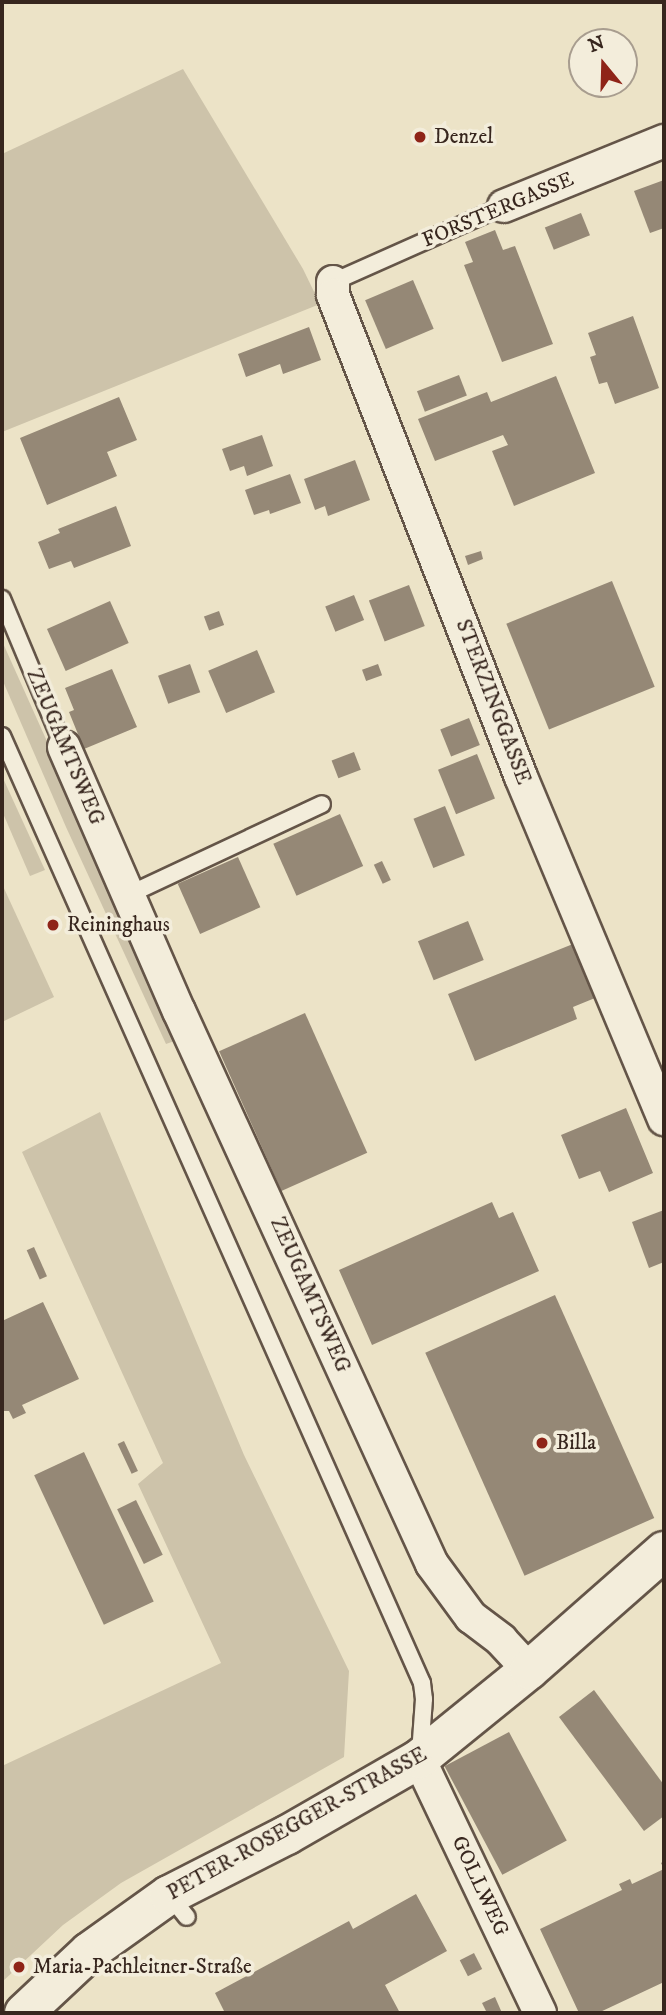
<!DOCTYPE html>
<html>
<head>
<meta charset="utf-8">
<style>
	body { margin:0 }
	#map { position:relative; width:666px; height:2015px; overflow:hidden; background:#ece3c7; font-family:"IM FELL DW Pica",serif }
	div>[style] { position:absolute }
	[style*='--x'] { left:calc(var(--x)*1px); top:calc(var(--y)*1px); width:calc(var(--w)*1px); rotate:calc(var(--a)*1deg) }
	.green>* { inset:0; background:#cdc3aa }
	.building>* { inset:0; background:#958876; transform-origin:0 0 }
	.roads { filter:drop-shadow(2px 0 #645548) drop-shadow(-2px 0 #645548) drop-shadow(0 2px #645548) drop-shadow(0 -2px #645548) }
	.service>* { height:16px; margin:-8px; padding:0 8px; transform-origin:8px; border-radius:8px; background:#f3eddb }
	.minor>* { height:32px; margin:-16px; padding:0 16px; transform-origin:16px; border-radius:16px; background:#f3eddb }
	.secondary>* { height:38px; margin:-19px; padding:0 19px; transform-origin:19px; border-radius:19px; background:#f3eddb }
	.dots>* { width:19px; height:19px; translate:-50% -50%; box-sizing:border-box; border:4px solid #f3eddb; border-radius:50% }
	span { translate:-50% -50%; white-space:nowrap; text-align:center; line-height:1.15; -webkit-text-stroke:7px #f3eddb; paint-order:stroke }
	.poi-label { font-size:21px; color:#37261e }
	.left { translate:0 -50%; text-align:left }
	.street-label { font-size:21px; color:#37261e }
	.frame { position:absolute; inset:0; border:4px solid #37261e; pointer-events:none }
	.north { position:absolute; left:568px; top:28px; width:70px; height:70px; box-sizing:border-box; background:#f3eddb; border:2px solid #a89d8f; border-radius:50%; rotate:341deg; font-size:19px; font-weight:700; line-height:28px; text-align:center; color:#37261e }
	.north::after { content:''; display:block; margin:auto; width:24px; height:32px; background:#8f2418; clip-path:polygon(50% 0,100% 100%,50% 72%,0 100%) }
</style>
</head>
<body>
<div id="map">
	<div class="green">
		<i style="clip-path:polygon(183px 69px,303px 269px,320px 304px,2px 432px,2px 154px)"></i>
		<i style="clip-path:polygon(2px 641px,67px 786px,180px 1039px,166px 1044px,66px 827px,2px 679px)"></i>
		<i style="clip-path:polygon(2px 776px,45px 870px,30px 876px,2px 811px)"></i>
		<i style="clip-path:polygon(2px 884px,54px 997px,2px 1022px)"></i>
		<i style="clip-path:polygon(100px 1112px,244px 1455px,349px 1671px,344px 1757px,121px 1883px,63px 1925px,2px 1982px,2px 1766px,221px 1663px,138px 1484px,163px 1463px,22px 1152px)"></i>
	</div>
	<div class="building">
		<i style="clip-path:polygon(664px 180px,664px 228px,650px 233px,634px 191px)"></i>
		<i style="left:581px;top:213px;width:24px;height:39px;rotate:68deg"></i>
		<i style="clip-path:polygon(495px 230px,503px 250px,515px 246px,553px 344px,502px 362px,464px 265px,473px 262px,465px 242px)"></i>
		<i style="left:413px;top:280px;width:53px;height:52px;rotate:67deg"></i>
		<i style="clip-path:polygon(633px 316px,659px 388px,615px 404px,607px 382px,599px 384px,590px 357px,596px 355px,588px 333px)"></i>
		<i style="clip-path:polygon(309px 327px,321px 360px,283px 374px,280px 364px,246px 377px,238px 354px)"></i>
		<i style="left:459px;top:375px;width:22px;height:45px;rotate:69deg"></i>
		<i style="clip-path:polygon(556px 376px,595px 473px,514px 506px,492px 451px,508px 445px,503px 435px,435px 461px,418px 419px,487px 392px,491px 402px)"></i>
		<i style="clip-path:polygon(119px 397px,137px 440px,107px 452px,117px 476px,47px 505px,20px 438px)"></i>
		<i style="clip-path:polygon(262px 435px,273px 466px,247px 476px,244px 466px,230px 471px,222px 449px)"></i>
		<i style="clip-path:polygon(355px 460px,370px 500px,328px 516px,325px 506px,315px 510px,304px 479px)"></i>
		<i style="clip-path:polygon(290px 474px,301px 503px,270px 514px,269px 510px,254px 515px,245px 490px)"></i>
		<i style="clip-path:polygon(116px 506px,131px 546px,74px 568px,71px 561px,49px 569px,38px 542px,60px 533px,58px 529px)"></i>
		<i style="clip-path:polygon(481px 551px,483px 559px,468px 565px,465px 556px)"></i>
		<i style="left:612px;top:581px;width:114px;height:114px;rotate:68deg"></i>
		<i style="left:409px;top:585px;width:44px;height:43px;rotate:69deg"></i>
		<i style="left:354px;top:595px;width:27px;height:31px;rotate:68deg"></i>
		<i style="left:110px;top:601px;width:46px;height:69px;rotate:66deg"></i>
		<i style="left:219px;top:611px;width:15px;height:16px;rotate:70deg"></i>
		<i style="left:257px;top:650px;width:46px;height:53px;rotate:67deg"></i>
		<i style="left:190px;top:664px;width:30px;height:34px;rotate:70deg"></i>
		<i style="left:378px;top:664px;width:12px;height:17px;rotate:70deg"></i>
		<i style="clip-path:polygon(112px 669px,137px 727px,84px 749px,69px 712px,74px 710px,65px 688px)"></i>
		<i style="left:469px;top:718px;width:29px;height:31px;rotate:68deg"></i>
		<i style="left:354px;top:752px;width:19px;height:24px;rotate:69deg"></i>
		<i style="left:477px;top:754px;width:48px;height:42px;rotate:68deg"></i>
		<i style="left:445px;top:806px;width:53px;height:34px;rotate:68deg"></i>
		<i style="left:340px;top:814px;width:57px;height:73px;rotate:66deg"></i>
		<i style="left:238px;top:857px;width:55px;height:66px;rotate:66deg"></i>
		<i style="left:382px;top:861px;width:21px;height:9px;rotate:65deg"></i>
		<i style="left:468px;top:921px;width:42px;height:54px;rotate:68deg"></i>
		<i style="clip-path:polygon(573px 944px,595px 998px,573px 1007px,577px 1019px,475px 1061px,448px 994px)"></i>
		<i style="left:305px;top:1013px;width:153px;height:94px;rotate:66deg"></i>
		<i style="clip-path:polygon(626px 1108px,653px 1173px,609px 1192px,600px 1171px,579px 1179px,561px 1135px)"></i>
		<i style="clip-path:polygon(492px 1202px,499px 1218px,513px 1212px,539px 1271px,372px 1345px,339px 1270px)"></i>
		<i style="clip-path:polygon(664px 1210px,664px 1262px,649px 1268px,632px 1222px)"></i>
		<i style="left:34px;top:1247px;width:32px;height:8px;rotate:66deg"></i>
		<i style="left:555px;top:1295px;width:244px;height:142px;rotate:66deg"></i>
		<i style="clip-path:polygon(43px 1302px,79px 1379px,22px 1405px,26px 1413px,13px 1419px,9px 1411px,2px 1411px,2px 1321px)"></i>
		<i style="left:124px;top:1441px;width:33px;height:7px;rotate:65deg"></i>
		<i style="left:84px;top:1452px;width:165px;height:55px;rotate:65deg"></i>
		<i style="left:136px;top:1500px;width:61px;height:21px;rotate:64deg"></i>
		<i style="clip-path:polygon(594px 1690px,664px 1785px,664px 1816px,644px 1831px,559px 1717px)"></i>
		<i style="left:509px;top:1732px;width:123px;height:73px;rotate:62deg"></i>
		<i style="clip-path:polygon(664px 1861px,664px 1982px,598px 2013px,579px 2013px,540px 1929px,622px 1890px,619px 1884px,630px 1879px,632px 1884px,664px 1869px,661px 1863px)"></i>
		<i style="clip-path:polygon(416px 1894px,447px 1951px,385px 1985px,400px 2013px,225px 2013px,215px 1993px,349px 1921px,353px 1929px)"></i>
		<i style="left:474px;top:1953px;width:18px;height:16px;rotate:63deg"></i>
		<i style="clip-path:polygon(495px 1997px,502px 2013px,487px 2013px,482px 2003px)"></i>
	</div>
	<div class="roads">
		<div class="service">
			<i style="--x:333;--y:282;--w:187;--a:-24"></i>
			<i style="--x:2;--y:599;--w:160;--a:67.3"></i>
			<i style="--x:2;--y:736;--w:1036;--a:66.08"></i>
			<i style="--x:422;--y:1683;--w:16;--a:83"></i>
			<i style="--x:424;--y:1699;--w:55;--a:94.2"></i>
			<i style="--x:128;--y:895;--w:214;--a:-25.1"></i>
			<i style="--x:169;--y:1895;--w:28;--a:51"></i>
		</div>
		<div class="minor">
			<i style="--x:504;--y:206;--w:173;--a:-22.1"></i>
			<i style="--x:333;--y:282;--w:13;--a:90"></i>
			<i style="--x:333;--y:295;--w:517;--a:68.69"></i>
			<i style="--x:521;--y:777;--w:371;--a:67.3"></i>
			<i style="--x:64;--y:747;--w:288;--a:66.5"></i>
			<i style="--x:179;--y:1011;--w:608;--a:65.42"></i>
			<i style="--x:432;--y:1564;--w:66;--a:53.7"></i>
			<i style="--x:471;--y:1617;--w:38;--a:37"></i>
			<i style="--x:501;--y:1640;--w:41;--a:47"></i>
			<i style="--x:419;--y:1759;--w:281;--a:64.5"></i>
		</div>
		<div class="secondary">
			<i style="--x:24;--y:2013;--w:89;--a:-43.2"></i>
			<i style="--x:89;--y:1952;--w:98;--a:-35.5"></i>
			<i style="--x:169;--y:1895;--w:132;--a:-27"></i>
			<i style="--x:287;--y:1835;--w:152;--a:-29.9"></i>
			<i style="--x:419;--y:1759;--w:141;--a:-39"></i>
			<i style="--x:529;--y:1670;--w:180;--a:-41.4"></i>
		</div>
	</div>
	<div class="dots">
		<i style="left:420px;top:137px;background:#8f2418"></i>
		<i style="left:53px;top:925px;background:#8f2418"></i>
		<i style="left:542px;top:1443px;background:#8f2418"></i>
		<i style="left:19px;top:1967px;background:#8f2418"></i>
	</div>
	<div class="poi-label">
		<span class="left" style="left:434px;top:137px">Denzel</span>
		<span class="left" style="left:67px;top:925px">Reininghaus</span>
		<span class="left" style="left:556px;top:1443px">Billa</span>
		<span class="left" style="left:33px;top:1967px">Maria-Pachleitner-Straße</span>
	</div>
	<div class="street-label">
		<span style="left:498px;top:210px;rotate:-23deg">FORSTERGASSE</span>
		<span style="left:493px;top:702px;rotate:69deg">STERZINGGASSE</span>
		<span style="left:65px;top:747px;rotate:67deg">ZEUGAMTSWEG</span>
		<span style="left:310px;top:1295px;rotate:66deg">ZEUGAMTSWEG</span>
		<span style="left:297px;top:1824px;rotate:-29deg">PETER-ROSEGGER-STRASSE</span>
		<span style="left:480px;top:1886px;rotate:65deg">GOLLWEG</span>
	</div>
	<div class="frame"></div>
	<div class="north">N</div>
</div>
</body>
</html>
